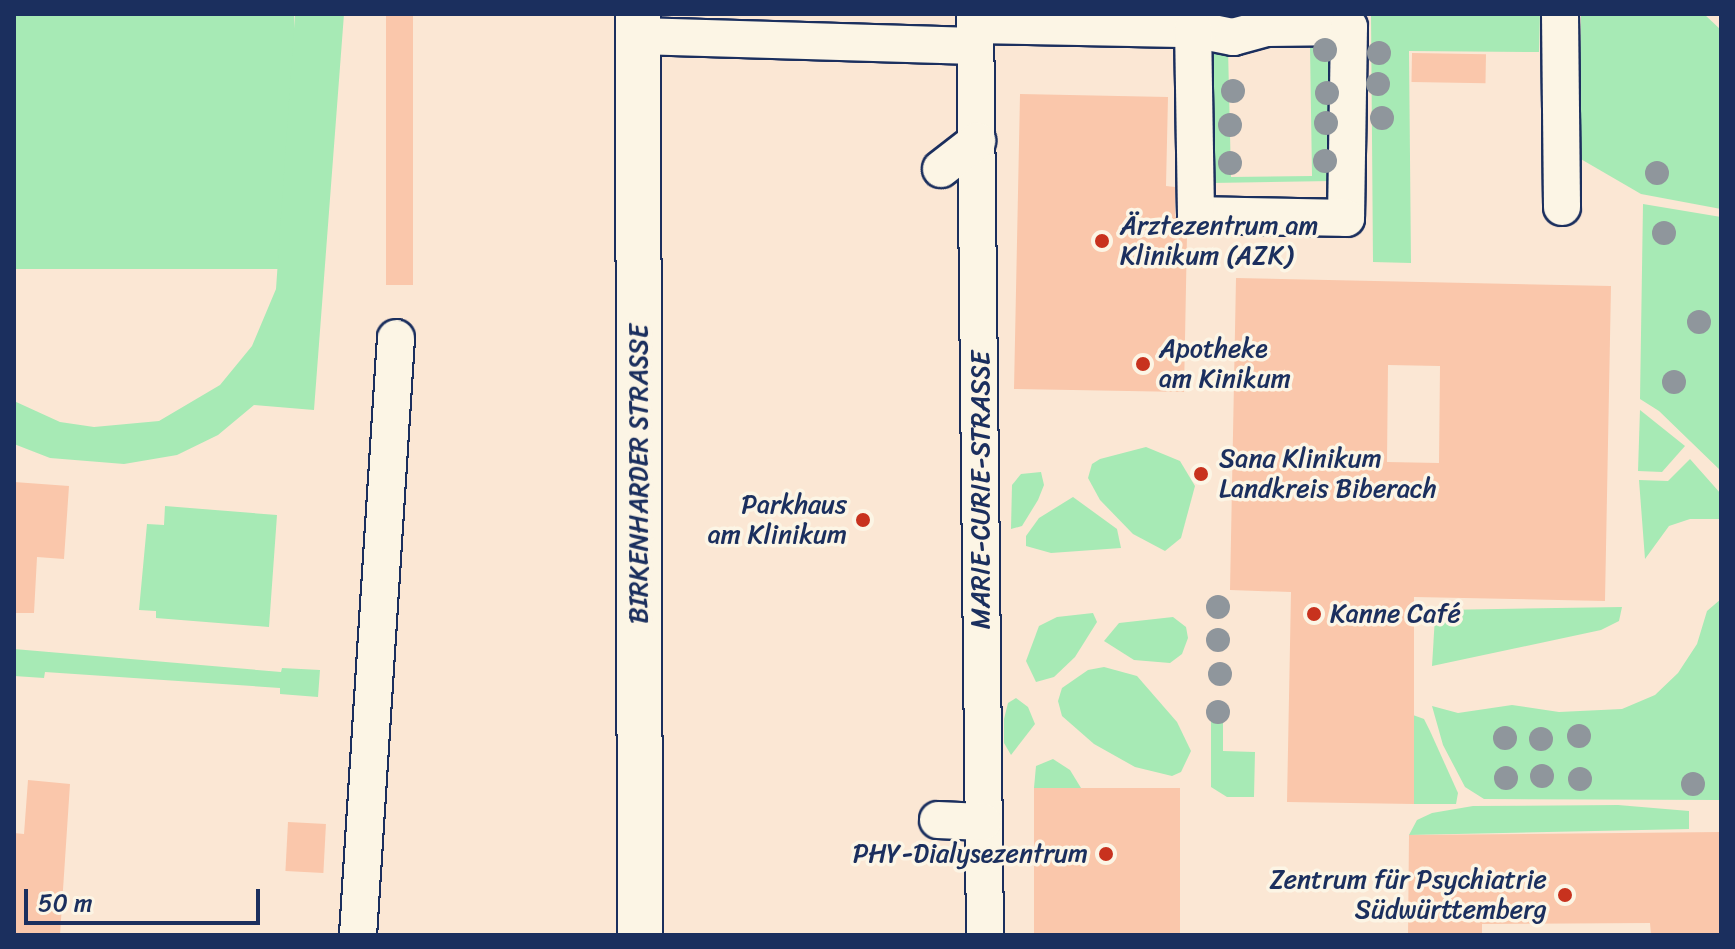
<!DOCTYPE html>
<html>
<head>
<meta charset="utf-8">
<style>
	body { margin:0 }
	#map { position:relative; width:1735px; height:949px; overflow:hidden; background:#fbe7d4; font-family:Sriracha,sans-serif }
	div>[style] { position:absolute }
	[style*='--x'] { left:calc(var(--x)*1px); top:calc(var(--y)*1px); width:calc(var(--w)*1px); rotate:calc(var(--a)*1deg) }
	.green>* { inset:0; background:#a7eab5; transform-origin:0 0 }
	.building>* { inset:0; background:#fac7ab; transform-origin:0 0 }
	.roads { filter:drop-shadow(2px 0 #1b2f5e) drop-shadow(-2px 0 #1b2f5e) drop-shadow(0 2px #1b2f5e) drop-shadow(0 -2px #1b2f5e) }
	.minor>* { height:36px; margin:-18px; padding:0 18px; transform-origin:18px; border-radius:18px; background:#fcf5e5 }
	.major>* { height:44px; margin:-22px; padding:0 22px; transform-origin:22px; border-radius:22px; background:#fcf5e5 }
	.trees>* { width:24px; height:24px; margin:-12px; border-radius:50%; background:#8f969c }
	.dots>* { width:22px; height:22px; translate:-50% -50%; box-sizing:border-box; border:4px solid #fcf5e5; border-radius:50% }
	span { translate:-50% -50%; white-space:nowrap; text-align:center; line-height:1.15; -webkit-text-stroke:7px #fcf5e5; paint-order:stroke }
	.poi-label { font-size:26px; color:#1b2f5e }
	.left { translate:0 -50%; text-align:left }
	.right { translate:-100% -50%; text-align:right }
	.street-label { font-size:26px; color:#1b2f5e }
	.frame { position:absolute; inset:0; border:16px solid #1b2f5e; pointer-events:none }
	.scale { position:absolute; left:24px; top:889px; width:236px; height:36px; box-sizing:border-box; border:4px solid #1b2f5e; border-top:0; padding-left:10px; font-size:24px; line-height:28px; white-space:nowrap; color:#1b2f5e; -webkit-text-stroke:6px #fcf5e5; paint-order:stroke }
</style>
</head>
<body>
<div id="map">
	<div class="green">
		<i style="left:14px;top:14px;width:280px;height:255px"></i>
		<i style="clip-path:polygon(295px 14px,344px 14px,314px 410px,254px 405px,218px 435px,177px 455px,124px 464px,50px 458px,14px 444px,14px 401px,60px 422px,94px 427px,159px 421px,220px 385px,252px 346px,276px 289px)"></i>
		<i style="clip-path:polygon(1371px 14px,1540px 14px,1539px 52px,1409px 51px,1411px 263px,1373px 262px)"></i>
		<i style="clip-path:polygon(1581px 14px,1704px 14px,1721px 30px,1721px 209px,1641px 194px,1579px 158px)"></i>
		<i style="clip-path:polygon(1310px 47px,1330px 47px,1332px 181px,1211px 183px,1208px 48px,1228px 48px,1231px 177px,1312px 176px)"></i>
		<i style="clip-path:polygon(1643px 204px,1721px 217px,1721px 471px,1659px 411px,1640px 399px)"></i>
		<i style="clip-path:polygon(1640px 410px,1685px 446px,1662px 472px,1638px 471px)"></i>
		<i style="clip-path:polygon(1146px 447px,1180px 461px,1195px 486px,1181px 538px,1165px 551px,1133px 534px,1100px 500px,1088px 478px,1092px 464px,1100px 459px)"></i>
		<i style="clip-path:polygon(1690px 459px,1721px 494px,1721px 519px,1690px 519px,1669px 526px,1645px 559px,1639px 480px,1668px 481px)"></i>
		<i style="clip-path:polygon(1041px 472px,1044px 485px,1038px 500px,1022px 526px,1011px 529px,1012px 485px,1021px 474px)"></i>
		<i style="clip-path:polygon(1073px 497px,1117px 529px,1121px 548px,1051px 553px,1026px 546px,1026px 536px,1039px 518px)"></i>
		<i style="clip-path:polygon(165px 506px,277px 515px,269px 627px,156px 618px,156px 611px,139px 610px,147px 524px,164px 525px)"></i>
		<i style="clip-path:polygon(1721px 599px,1719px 800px,1484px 799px,1465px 787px,1443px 745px,1432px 706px,1458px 713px,1512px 705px,1559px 712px,1622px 709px,1655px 695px,1678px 673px,1697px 644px,1707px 611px)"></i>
		<i style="clip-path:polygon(1622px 607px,1619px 621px,1601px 630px,1432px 666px,1435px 617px,1440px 610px)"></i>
		<i style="clip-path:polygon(1093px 613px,1097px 622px,1075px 657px,1054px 677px,1036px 682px,1026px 661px,1039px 626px,1057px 617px)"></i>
		<i style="clip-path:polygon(1173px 617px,1186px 627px,1188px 638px,1182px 654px,1170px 663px,1134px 660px,1104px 641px,1119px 623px)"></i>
		<i style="clip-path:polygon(14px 649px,281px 672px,282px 668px,320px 670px,318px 697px,280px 694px,280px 688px,45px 672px,44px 678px,14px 676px)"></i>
		<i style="clip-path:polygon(1104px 667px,1137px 676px,1177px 722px,1191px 751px,1181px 772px,1172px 776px,1135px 767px,1094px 744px,1062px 716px,1058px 701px,1062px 688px,1088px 670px)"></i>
		<i style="clip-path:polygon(1016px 698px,1028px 707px,1035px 724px,1011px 755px,1004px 743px,1004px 719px,1008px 703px)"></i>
		<i style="clip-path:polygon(1211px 702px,1223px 702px,1223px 751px,1255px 752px,1254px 797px,1227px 797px,1211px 787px)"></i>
		<i style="clip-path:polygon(1413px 715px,1424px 719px,1430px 731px,1458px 793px,1456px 804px,1414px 804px)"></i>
		<i style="clip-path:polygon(1053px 759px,1070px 770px,1081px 788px,1034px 788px,1036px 766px)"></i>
		<i style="clip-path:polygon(1618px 805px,1689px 811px,1689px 829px,1409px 835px,1417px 820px,1432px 813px,1473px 806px)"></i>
	</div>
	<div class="building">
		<i style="left:386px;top:14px;width:27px;height:271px"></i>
		<i style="left:1412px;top:53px;width:74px;height:29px;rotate:1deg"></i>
		<i style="clip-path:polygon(1020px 94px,1168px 97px,1166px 186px,1175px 187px,1175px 216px,1187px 234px,1184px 392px,1014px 389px)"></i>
		<i style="clip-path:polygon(evenodd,1236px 278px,1611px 286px,1605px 601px,1414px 597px,1414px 804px,1287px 802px,1291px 592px,1230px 590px,1236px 278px,1388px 365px,1440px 366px,1439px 463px,1387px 462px,1388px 365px)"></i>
		<i style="clip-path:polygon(14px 482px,69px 486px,64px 559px,37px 557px,34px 613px,14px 613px)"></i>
		<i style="clip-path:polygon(28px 780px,70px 784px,60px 935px,14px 935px,14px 833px,24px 834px)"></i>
		<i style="left:1034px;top:788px;width:146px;height:147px"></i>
		<i style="left:288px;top:822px;width:38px;height:49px;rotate:3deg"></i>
		<i style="clip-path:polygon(1721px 832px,1721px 935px,1651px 935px,1650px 923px,1482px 924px,1482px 935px,1408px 935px,1409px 835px)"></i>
	</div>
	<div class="roads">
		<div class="minor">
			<i style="--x:975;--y:14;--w:921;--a:89.38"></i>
			<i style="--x:1560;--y:14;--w:193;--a:89.4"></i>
			<i style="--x:975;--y:25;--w:218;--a:1.1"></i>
			<i style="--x:1193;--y:29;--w:41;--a:11.3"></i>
			<i style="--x:1233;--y:37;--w:35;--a:-15"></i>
			<i style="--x:1267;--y:28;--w:82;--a:-0.7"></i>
			<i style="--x:1349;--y:27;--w:191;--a:90.9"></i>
			<i style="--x:1346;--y:218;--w:150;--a:-178.9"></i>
			<i style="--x:1196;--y:215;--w:186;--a:-90.9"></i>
			<i style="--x:638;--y:36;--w:337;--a:1.7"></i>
			<i style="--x:941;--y:169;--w:46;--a:-37.9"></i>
			<i style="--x:938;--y:820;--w:45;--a:2.5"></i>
			<i style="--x:358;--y:935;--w:598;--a:-86.36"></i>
		</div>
		<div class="major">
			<i style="--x:638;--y:14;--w:921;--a:89.88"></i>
		</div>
	</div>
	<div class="trees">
		<i style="left:1325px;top:50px"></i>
		<i style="left:1379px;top:53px"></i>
		<i style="left:1378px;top:84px"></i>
		<i style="left:1233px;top:91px"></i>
		<i style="left:1327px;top:93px"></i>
		<i style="left:1382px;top:118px"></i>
		<i style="left:1326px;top:123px"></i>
		<i style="left:1230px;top:125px"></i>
		<i style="left:1325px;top:161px"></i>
		<i style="left:1230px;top:163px"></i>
		<i style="left:1657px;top:173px"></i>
		<i style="left:1664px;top:233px"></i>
		<i style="left:1699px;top:322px"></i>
		<i style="left:1674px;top:382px"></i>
		<i style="left:1218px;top:607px"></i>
		<i style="left:1218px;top:640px"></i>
		<i style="left:1220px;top:674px"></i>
		<i style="left:1218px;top:712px"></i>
		<i style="left:1579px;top:736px"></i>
		<i style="left:1505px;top:738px"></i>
		<i style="left:1541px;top:739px"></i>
		<i style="left:1542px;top:776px"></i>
		<i style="left:1506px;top:778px"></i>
		<i style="left:1580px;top:779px"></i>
		<i style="left:1693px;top:784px"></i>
	</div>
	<div class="dots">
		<i style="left:1102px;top:241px;background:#c8321e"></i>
		<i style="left:1143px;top:364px;background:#c8321e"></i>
		<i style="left:1201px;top:474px;background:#c8321e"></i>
		<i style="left:863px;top:520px;background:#c8321e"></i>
		<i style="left:1314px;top:614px;background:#c8321e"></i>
		<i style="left:1106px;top:854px;background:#c8321e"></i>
		<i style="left:1565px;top:895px;background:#c8321e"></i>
	</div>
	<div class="poi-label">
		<span class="left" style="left:1120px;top:241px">Ärztezentrum am<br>Klinikum (AZK)</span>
		<span class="left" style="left:1159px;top:364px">Apotheke<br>am Kinikum</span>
		<span class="left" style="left:1219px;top:474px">Sana Klinikum<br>Landkreis Biberach</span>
		<span class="right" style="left:847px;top:520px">Parkhaus<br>am Klinikum</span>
		<span class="left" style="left:1330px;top:614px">Kanne Café</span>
		<span class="right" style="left:1088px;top:854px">PHY-Dialysezentrum</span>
		<span class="right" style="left:1547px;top:895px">Zentrum für Psychiatrie<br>Südwürttemberg</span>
	</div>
	<div class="street-label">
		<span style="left:639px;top:474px;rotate:-90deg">BIRKENHARDER STRASSE</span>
		<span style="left:981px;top:490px;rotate:-90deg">MARIE-CURIE-STRASSE</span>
	</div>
	<div class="frame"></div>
	<div class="scale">50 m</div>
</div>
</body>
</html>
